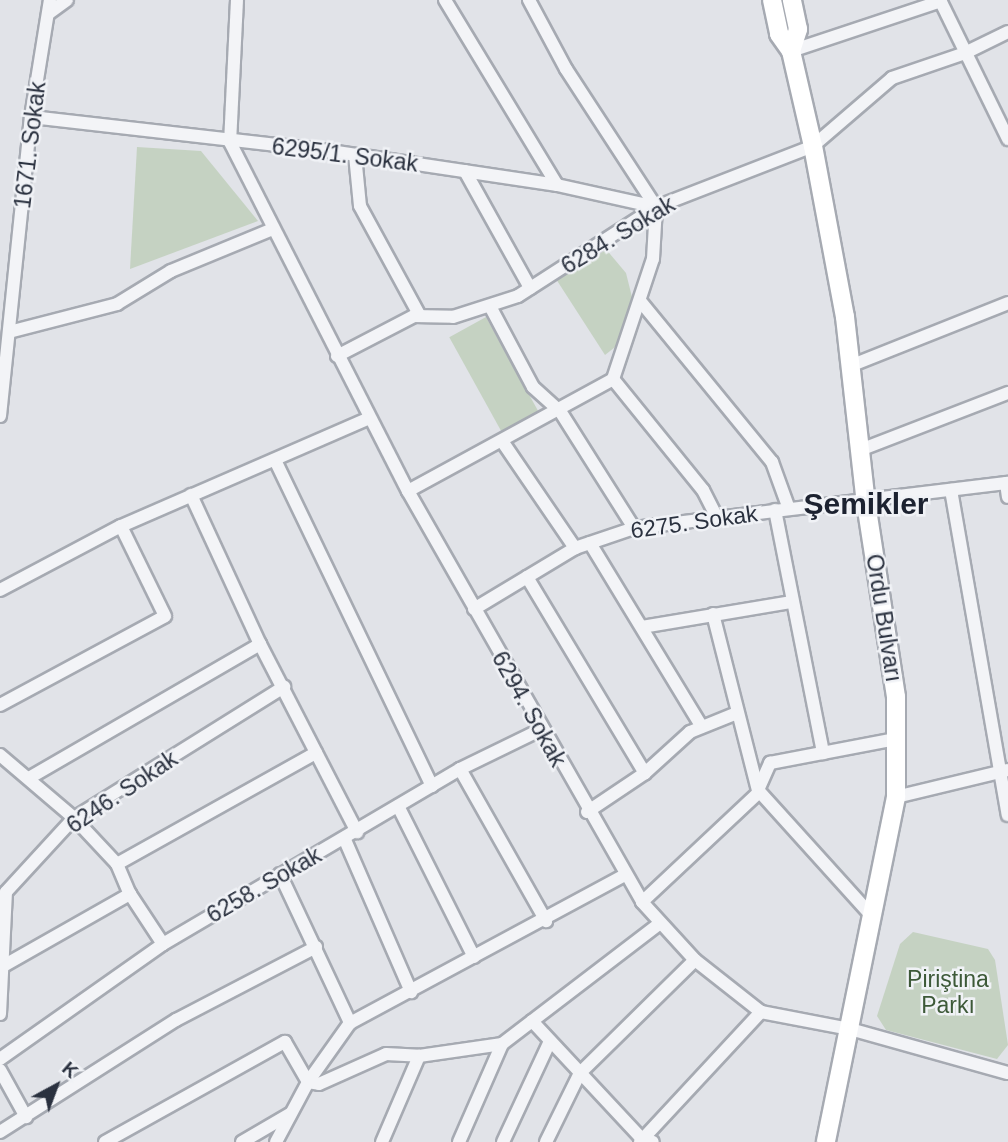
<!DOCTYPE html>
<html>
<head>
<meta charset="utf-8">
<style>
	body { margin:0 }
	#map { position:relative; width:1008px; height:1142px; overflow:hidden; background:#e1e3e8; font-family:Arial,sans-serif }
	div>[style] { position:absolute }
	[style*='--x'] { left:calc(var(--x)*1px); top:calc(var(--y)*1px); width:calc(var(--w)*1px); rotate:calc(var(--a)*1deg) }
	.green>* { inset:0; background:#c5d2c2; transform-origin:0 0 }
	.roads { filter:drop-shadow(2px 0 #a6aab2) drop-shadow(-2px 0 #a6aab2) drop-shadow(0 2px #a6aab2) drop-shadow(0 -2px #a6aab2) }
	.street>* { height:12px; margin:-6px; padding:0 6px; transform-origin:6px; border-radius:6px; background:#f3f4f7 }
	.secondary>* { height:18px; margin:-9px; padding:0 9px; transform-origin:9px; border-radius:9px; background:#fff }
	span { translate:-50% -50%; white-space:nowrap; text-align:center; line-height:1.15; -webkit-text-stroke:5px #f0f2f6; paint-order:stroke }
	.street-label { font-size:23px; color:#2a313f }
	.park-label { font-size:23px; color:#3d5938 }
	.district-label { font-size:30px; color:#1c2230; font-weight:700 }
	.north { position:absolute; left:21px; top:1051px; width:70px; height:70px; -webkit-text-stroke:5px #f0f2f6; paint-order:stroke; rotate:41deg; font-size:19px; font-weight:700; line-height:28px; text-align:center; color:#2a313f }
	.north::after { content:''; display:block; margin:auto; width:24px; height:32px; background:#2a313f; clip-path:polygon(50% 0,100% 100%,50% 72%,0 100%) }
</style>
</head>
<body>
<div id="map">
	<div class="green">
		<i style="clip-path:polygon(137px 147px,201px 151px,258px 221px,130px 269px)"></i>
		<i style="clip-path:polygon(605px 248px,626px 273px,633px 301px,619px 344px,605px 355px,556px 279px)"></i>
		<i style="left:486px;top:317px;width:113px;height:42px;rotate:61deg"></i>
		<i style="clip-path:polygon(913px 932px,988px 949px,995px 960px,1008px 1045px,997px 1059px,886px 1030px,877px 1016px,900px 944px)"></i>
	</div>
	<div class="roads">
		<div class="street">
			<i style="--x:237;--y:0;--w:142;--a:92.8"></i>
			<i style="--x:230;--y:142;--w:392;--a:63"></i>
			<i style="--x:408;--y:491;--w:473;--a:60.3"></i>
			<i style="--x:642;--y:902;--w:79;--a:47.6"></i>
			<i style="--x:695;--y:960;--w:84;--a:38.2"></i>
			<i style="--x:761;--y:1012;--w:91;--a:10.8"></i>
			<i style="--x:850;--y:1029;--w:164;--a:15.6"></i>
			<i style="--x:445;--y:0;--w:216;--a:58.8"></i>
			<i style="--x:529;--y:0;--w:78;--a:61.8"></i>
			<i style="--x:566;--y:69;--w:165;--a:56.9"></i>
			<i style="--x:940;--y:0;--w:155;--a:63.9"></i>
			<i style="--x:49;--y:13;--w:22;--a:-36"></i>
			<i style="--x:791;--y:51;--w:158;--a:-18.4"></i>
			<i style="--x:31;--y:117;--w:301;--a:6.5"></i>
			<i style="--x:330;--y:151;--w:230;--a:8.5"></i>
			<i style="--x:557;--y:185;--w:101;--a:12.5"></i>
			<i style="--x:355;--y:155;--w:51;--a:84.4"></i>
			<i style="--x:360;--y:206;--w:125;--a:61.4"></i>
			<i style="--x:465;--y:171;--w:134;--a:60.9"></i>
			<i style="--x:641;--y:302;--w:207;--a:50.7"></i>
			<i style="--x:772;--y:462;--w:50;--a:70.1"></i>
			<i style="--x:491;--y:308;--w:89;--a:62"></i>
			<i style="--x:533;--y:387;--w:36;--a:42"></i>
			<i style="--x:560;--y:411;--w:138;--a:57.7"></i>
			<i style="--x:9;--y:332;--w:112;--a:-14.5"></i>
			<i style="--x:117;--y:304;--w:63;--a:-31.4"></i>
			<i style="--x:171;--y:271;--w:110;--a:-22.4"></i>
			<i style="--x:337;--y:356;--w:87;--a:-27.5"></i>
			<i style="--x:414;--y:316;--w:39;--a:1"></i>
			<i style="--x:453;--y:317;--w:68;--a:-17.9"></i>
			<i style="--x:518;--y:296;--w:164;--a:-32.8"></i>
			<i style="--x:656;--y:207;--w:168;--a:-21.2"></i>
			<i style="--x:813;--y:146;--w:104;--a:-40.7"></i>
			<i style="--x:892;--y:78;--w:77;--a:-18.9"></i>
			<i style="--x:965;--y:53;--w:48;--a:-26"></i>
			<i style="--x:850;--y:366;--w:170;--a:-21.7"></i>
			<i style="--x:613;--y:379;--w:143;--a:51"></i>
			<i style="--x:703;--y:490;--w:30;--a:63"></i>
			<i style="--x:0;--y:416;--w:301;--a:-84.1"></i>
			<i style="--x:31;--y:117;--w:119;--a:-80.8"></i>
			<i style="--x:502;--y:441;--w:130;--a:55.7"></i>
			<i style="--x:860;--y:450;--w:159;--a:-21.1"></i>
			<i style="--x:275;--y:460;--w:362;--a:64.3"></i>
			<i style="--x:1006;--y:483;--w:14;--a:82"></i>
			<i style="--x:951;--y:490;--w:330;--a:80.1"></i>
			<i style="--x:408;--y:491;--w:234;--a:-28.6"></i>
			<i style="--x:613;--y:379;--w:126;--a:-71.6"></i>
			<i style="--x:653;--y:259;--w:52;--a:-86.7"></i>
			<i style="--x:191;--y:495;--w:164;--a:65.2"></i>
			<i style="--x:260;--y:644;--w:212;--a:62.7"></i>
			<i style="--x:775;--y:510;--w:248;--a:78.8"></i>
			<i style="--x:590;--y:543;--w:215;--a:58.7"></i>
			<i style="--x:527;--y:577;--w:229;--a:59"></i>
			<i style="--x:0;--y:590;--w:137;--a:-27.9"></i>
			<i style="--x:121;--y:526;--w:270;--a:-23.5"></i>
			<i style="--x:474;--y:609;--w:118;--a:-31.1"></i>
			<i style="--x:575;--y:548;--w:62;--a:-18.7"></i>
			<i style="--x:634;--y:528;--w:377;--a:-6.9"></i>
			<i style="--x:713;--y:614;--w:182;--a:75.7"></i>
			<i style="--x:758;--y:790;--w:169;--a:47.9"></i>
			<i style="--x:642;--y:627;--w:152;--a:-9.5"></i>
			<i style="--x:0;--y:705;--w:187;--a:-28.3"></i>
			<i style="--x:165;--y:616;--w:100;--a:-116.1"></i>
			<i style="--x:0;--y:755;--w:97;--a:40.4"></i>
			<i style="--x:74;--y:818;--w:63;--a:46.9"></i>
			<i style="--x:117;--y:864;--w:33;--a:67"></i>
			<i style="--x:130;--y:894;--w:60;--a:56.6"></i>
			<i style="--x:460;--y:769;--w:175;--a:60.5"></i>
			<i style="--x:29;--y:778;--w:267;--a:-30.1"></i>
			<i style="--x:758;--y:790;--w:30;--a:-66"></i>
			<i style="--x:770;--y:763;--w:128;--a:-10.8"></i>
			<i style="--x:896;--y:797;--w:115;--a:-13.6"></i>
			<i style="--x:398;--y:806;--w:169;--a:63.3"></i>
			<i style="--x:587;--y:812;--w:70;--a:-33.9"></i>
			<i style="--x:645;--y:773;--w:61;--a:-42.3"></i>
			<i style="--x:690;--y:732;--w:51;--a:-22"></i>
			<i style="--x:345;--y:840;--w:166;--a:66.5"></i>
			<i style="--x:117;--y:864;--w:228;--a:-29.2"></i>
			<i style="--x:280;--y:874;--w:165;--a:64.8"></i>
			<i style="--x:642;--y:902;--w:161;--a:-43.2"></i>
			<i style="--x:5;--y:965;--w:144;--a:-29.6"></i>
			<i style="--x:0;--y:1014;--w:122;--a:-87.2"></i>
			<i style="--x:6;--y:892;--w:100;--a:-47.4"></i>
			<i style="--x:74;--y:818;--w:248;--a:-32"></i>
			<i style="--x:532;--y:1021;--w:161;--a:47"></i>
			<i style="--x:642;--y:1139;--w:11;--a:15"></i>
			<i style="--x:0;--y:1059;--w:199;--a:-35.2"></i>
			<i style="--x:163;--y:944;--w:345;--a:-30.5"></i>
			<i style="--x:460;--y:769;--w:89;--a:-26"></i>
			<i style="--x:0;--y:1070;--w:54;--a:61"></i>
			<i style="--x:0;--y:1132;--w:209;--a:-32.5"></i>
			<i style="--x:176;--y:1020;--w:158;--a:-27.5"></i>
			<i style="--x:105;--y:1142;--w:206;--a:-29.1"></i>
			<i style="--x:285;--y:1042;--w:46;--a:60.1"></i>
			<i style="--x:308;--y:1082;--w:11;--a:10"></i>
			<i style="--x:319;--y:1084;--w:73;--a:-24.1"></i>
			<i style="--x:386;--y:1054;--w:33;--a:3"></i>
			<i style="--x:419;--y:1056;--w:84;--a:-8.2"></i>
			<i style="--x:242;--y:1142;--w:56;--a:-30.3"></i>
			<i style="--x:276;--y:1142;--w:68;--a:-61.9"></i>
			<i style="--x:308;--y:1082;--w:72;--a:-54.6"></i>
			<i style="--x:350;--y:1023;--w:310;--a:-28.3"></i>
			<i style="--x:382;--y:1142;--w:94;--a:-66.7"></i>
			<i style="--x:459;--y:1142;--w:107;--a:-66.3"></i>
			<i style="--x:502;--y:1044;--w:198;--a:-37.4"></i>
			<i style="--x:503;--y:1142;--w:111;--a:-65"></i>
			<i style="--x:546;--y:1142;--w:77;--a:-63.8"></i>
			<i style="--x:580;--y:1073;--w:161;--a:-44.5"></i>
			<i style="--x:640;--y:1142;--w:178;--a:-47.1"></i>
		</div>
		<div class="secondary">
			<i style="--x:772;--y:0;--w:35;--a:78"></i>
			<i style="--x:779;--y:34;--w:21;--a:55"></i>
			<i style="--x:791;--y:51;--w:98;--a:77"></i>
			<i style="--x:813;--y:146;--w:174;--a:79.4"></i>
			<i style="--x:845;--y:317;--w:187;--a:83.6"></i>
			<i style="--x:866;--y:503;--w:196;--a:81.2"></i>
			<i style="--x:896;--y:697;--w:100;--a:90"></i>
			<i style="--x:896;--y:797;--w:352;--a:101.5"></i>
			<i style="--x:791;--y:51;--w:23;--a:-72"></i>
			<i style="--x:798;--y:29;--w:30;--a:-102"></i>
		</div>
	</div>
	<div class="street-label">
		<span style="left:30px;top:145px;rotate:-83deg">1671. Sokak</span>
		<span style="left:345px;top:155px;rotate:7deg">6295/1. Sokak</span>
		<span style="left:618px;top:235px;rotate:-31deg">6284. Sokak</span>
		<span style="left:694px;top:522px;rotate:-8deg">6275. Sokak</span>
		<span style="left:884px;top:618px;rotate:81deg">Ordu Bulvarı</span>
		<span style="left:529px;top:709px;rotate:61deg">6294. Sokak</span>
		<span style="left:122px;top:792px;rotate:-34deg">6246. Sokak</span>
		<span style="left:264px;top:885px;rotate:-30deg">6258. Sokak</span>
	</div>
	<div class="park-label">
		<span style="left:948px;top:992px">Piriştina<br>Parkı</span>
	</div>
	<div class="district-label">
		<span style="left:866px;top:504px">Şemikler</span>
	</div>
	<div class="north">K</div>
</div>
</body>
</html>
